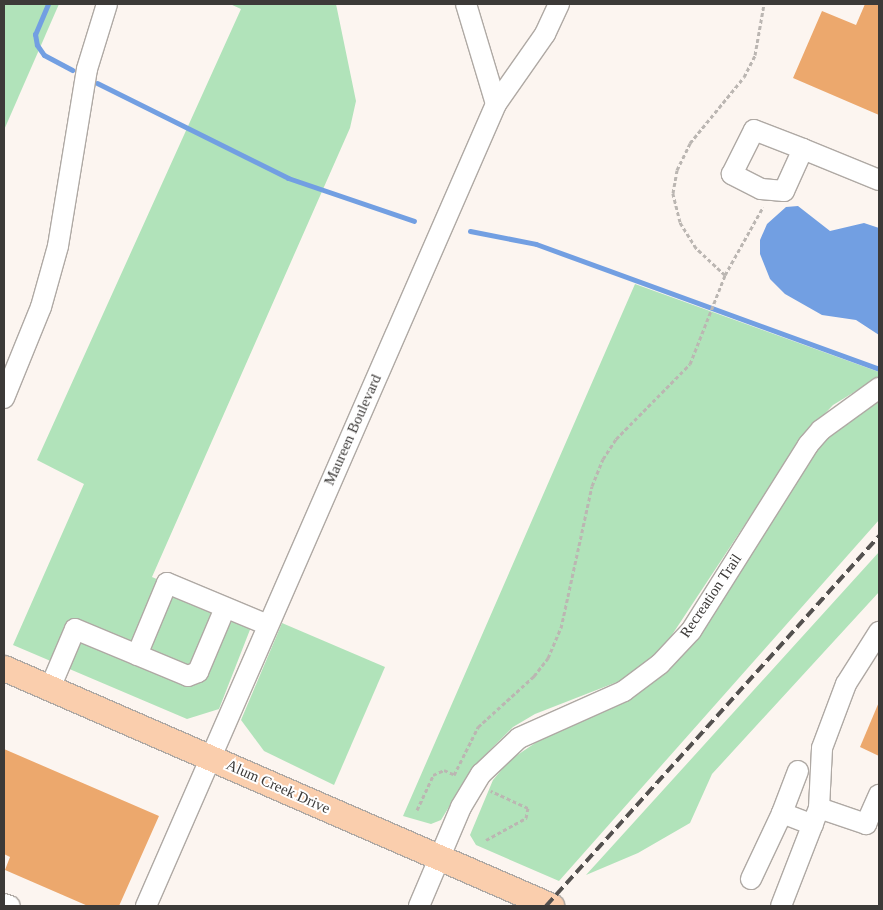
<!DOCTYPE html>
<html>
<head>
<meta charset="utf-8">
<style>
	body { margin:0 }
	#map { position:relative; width:883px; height:910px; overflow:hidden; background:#fcf5f0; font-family:Georgia,serif }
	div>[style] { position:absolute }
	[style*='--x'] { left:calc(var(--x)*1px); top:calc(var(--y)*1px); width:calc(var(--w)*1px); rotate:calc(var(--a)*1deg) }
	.green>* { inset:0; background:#b1e3ba }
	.water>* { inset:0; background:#729fe2 }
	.stream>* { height:5px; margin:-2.5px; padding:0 2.5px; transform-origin:2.5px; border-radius:2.5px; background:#729fe2 }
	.building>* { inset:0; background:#eca86d }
	.path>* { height:3px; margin-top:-1.5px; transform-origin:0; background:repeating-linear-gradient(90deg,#bbb6b2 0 4px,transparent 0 6.5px) }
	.roads { filter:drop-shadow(1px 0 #afa9a4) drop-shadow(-1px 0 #afa9a4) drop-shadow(0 1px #afa9a4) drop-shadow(0 -1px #afa9a4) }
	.minor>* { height:20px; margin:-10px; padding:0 10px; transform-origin:10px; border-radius:10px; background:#fff }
	.major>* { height:25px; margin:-12.5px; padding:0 12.5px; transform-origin:12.5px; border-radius:12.5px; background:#facead }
	.rail>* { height:4px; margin-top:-2px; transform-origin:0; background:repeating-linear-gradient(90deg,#54514f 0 10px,transparent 0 15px) }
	span { translate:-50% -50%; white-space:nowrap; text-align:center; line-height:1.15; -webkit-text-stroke:4px #fff; paint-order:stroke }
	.street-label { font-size:15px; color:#3c3a38 }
	.frame { position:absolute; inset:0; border:5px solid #3c3a38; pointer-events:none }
</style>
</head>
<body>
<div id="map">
	<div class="green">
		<i style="clip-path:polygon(4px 4px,59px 4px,4px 130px)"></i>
		<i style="clip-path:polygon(230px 4px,336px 4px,356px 101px,350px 128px,152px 577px,253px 622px,219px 709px,187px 719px,13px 645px,84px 484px,37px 460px,241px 9px)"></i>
		<i style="clip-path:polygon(635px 284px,879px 372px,879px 377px,833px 405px,802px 438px,660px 653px,635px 675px,535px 714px,513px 727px,474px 766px,441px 820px,431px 824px,403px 816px)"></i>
		<i style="clip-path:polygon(879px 399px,879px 520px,559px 881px,476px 845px,470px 835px,493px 780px,510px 760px,704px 629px,815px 452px,842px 423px)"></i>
		<i style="clip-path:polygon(879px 552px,879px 592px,712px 774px,690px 823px,638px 853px,586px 875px)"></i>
		<i style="clip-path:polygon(282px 623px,385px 667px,334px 785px,264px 751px,241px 720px)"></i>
	</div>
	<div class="water">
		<i style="clip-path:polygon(798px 206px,830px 231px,864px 223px,879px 228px,879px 335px,856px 320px,822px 315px,785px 294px,770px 279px,760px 254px,760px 240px,767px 224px,786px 207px)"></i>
	</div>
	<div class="stream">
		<i style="--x:48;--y:4;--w:33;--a:113"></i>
		<i style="--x:35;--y:34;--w:11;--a:80"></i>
		<i style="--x:37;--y:45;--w:12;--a:55"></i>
		<i style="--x:44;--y:55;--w:32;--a:28"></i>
		<i style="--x:97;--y:83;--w:213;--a:26.4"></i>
		<i style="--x:288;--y:178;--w:133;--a:18.8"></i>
		<i style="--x:470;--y:231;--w:67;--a:11.1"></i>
		<i style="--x:536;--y:244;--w:365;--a:20"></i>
	</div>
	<div class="building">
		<i style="clip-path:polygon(865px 4px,879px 4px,879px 115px,793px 78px,822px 11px,856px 25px)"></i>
		<i style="clip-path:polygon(879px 702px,879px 756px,860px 747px)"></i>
		<i style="clip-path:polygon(4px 749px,159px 816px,119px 906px,88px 906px,5px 870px,10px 857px,4px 854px)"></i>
	</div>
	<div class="path">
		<i style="--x:725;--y:275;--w:40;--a:-137"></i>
		<i style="--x:696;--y:248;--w:31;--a:-122"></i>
		<i style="--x:680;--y:222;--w:30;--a:-104"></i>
		<i style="--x:673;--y:193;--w:23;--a:-80"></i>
		<i style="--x:677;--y:170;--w:30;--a:-64"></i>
		<i style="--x:690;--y:143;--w:85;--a:-50.7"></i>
		<i style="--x:744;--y:77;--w:25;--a:-63"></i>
		<i style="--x:755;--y:55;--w:52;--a:-80"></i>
		<i style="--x:454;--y:775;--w:54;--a:-63.4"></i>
		<i style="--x:478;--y:727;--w:76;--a:-42.3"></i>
		<i style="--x:534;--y:676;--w:23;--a:-52"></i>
		<i style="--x:548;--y:658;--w:33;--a:-67"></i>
		<i style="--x:561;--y:628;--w:145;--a:-77.7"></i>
		<i style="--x:592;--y:486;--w:29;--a:-68"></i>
		<i style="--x:603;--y:459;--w:24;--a:-57"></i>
		<i style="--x:616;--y:439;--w:105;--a:-45.4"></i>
		<i style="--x:690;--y:364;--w:96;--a:-68.5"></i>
		<i style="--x:725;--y:275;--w:78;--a:-60.8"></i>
		<i style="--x:417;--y:810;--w:38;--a:-65"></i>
		<i style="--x:433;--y:775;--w:12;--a:-24"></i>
		<i style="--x:444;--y:770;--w:12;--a:24"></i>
		<i style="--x:486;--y:840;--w:46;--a:-28.8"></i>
		<i style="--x:526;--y:818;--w:10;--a:-79"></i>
		<i style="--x:528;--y:808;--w:41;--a:-155.3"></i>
	</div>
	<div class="roads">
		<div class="minor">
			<i style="--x:466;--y:4;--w:104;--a:73.3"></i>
			<i style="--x:803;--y:149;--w:46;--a:114.3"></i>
			<i style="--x:784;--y:191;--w:23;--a:-175"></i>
			<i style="--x:761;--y:189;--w:33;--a:-153"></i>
			<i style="--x:732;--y:174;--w:49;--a:-63.4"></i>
			<i style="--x:754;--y:130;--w:53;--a:21.2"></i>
			<i style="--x:803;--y:149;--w:82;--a:22.2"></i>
			<i style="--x:4;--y:398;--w:98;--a:-67.9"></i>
			<i style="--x:41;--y:307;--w:63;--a:-74.4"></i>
			<i style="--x:58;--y:246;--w:179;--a:-80.7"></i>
			<i style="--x:87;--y:69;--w:68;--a:-72.9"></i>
			<i style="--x:137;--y:655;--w:78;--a:-67.4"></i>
			<i style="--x:167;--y:583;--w:109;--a:22.6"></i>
			<i style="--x:50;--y:688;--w:64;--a:-67"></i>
			<i style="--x:75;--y:629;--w:122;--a:22.6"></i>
			<i style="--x:188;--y:676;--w:11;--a:-22"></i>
			<i style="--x:198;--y:672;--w:69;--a:-67.1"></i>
			<i style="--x:798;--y:771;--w:45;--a:110.9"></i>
			<i style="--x:782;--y:813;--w:33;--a:21"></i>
			<i style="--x:819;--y:808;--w:60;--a:-87.1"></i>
			<i style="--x:822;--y:748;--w:68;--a:-69.4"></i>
			<i style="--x:846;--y:684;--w:62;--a:-57.6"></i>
			<i style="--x:751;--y:879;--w:73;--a:-64.8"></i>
			<i style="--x:4;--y:904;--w:6;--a:18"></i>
			<i style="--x:146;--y:906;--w:875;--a:-66.42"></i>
			<i style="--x:496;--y:104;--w:85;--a:-55"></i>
			<i style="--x:545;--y:34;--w:33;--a:-65"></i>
			<i style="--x:419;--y:906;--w:108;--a:-67"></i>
			<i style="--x:461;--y:807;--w:39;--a:-59"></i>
			<i style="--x:481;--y:774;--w:52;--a:-43.5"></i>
			<i style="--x:519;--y:738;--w:115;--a:-24.1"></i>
			<i style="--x:624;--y:691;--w:45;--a:-36.9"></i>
			<i style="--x:660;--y:664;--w:45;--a:-46.8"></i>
			<i style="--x:691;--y:631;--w:220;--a:-57.8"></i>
			<i style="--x:808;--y:445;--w:20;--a:-49"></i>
			<i style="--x:821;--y:430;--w:72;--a:-35.9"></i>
			<i style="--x:781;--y:906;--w:105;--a:-68.8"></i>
			<i style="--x:819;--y:808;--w:50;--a:18.8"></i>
			<i style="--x:866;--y:824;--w:32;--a:-66"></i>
		</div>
		<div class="major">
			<i style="--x:4;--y:668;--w:597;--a:23.51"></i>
		</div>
	</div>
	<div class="rail">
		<i style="--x:546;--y:906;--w:498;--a:-48"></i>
	</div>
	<div class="street-label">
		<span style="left:353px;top:430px;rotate:-66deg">Maureen Boulevard</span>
		<span style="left:711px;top:596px;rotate:-56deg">Recreation Trail</span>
		<span style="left:278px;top:787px;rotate:24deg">Alum Creek Drive</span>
	</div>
	<div class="frame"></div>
</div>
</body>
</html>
